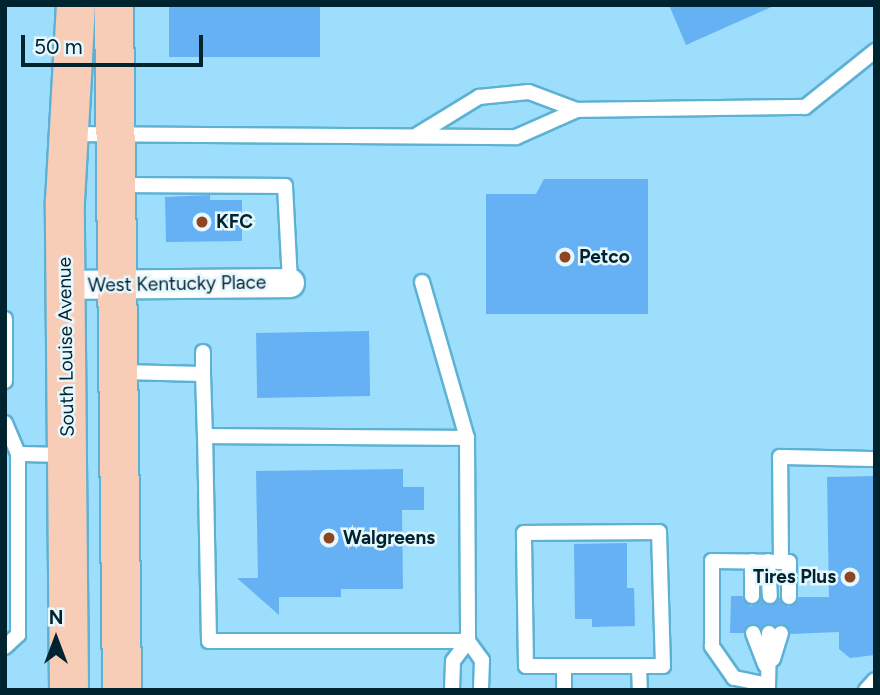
<!DOCTYPE html>
<html>
<head>
<meta charset="utf-8">
<style>
	body { margin:0 }
	#map { position:relative; width:880px; height:695px; overflow:hidden; background:#9cdefb; font-family:Figtree,sans-serif }
	div>[style] { position:absolute }
	[style*='--x'] { left:calc(var(--x)*1px); top:calc(var(--y)*1px); width:calc(var(--w)*1px); rotate:calc(var(--a)*1deg) }
	.building>* { inset:0; background:#66b1f4; transform-origin:0 0 }
	.roads { filter:drop-shadow(2px 0 #5cb1d4) drop-shadow(-2px 0 #5cb1d4) drop-shadow(0 2px #5cb1d4) drop-shadow(0 -2px #5cb1d4) }
	.lane>* { height:14px; margin:-7px; padding:0 7px; transform-origin:7px; border-radius:7px; background:#fff }
	.street>* { height:28px; margin:-14px; padding:0 14px; transform-origin:14px; border-radius:14px; background:#fff }
	.primary>* { height:38px; margin:-19px; padding:0 19px; transform-origin:19px; border-radius:19px; background:#f8cdb8 }
	.dots>* { width:19px; height:19px; translate:-50% -50%; box-sizing:border-box; border:4px solid #e7f7fe; border-radius:50% }
	span { translate:-50% -50%; white-space:nowrap; text-align:center; line-height:1.15; -webkit-text-stroke:5px #e7f7fe; paint-order:stroke }
	.poi-label { font-size:19px; color:#002330; font-weight:700 }
	.left { translate:0 -50%; text-align:left }
	.right { translate:-100% -50%; text-align:right }
	.street-label { font-size:19px; color:#002330 }
	.frame { position:absolute; inset:0; border:7px solid #002330; pointer-events:none }
	.north { position:absolute; left:21px; top:604px; width:70px; height:70px; -webkit-text-stroke:5px #e7f7fe; paint-order:stroke; rotate:0deg; font-size:19px; font-weight:700; line-height:28px; text-align:center; color:#002330 }
	.north::after { content:''; display:block; margin:auto; width:24px; height:32px; background:#002330; clip-path:polygon(50% 0,100% 100%,50% 72%,0 100%) }
	.scale { position:absolute; left:21px; top:35px; width:182px; height:32px; box-sizing:border-box; border:4px solid #002330; border-top:0; padding-left:9px; font-size:21px; line-height:24px; white-space:nowrap; color:#002330; -webkit-text-stroke:5px #e7f7fe; paint-order:stroke }
</style>
</head>
<body>
<div id="map">
	<div class="building">
		<i style="left:169px;top:5px;width:151px;height:52px"></i>
		<i style="clip-path:polygon(669px 5px,776px 5px,686px 45px)"></i>
		<i style="clip-path:polygon(544px 179px,648px 179px,648px 314px,486px 314px,486px 194px,536px 194px)"></i>
		<i style="clip-path:polygon(210px 195px,210px 200px,242px 200px,242px 241px,166px 242px,165px 197px)"></i>
		<i style="left:369px;top:331px;width:65px;height:113px;rotate:89deg"></i>
		<i style="clip-path:polygon(403px 469px,403px 487px,424px 487px,424px 510px,402px 510px,403px 589px,341px 589px,341px 597px,279px 597px,279px 615px,237px 578px,258px 578px,256px 471px)"></i>
		<i style="clip-path:polygon(875px 476px,875px 655px,850px 658px,839px 649px,839px 632px,790px 634px,783px 624px,761px 628px,750px 624px,744px 633px,730px 633px,731px 596px,742px 596px,751px 606px,761px 599px,771px 605px,779px 597px,788px 607px,799px 597px,829px 597px,827px 477px)"></i>
		<i style="clip-path:polygon(627px 543px,627px 588px,634px 588px,635px 626px,592px 627px,592px 619px,575px 619px,574px 544px)"></i>
	</div>
	<div class="roads">
		<div class="lane">
			<i style="--x:71;--y:134;--w:445;--a:0.4"></i>
			<i style="--x:516;--y:137;--w:67;--a:-23.9"></i>
			<i style="--x:417;--y:135;--w:73;--a:-31.5"></i>
			<i style="--x:479;--y:97;--w:50;--a:-5.7"></i>
			<i style="--x:529;--y:92;--w:51;--a:20.6"></i>
			<i style="--x:577;--y:110;--w:228;--a:-0.8"></i>
			<i style="--x:805;--y:107;--w:90;--a:-38.7"></i>
			<i style="--x:118;--y:185;--w:167;--a:0.3"></i>
			<i style="--x:285;--y:186;--w:97;--a:87"></i>
			<i style="--x:422;--y:282;--w:162;--a:73.9"></i>
			<i style="--x:5;--y:319;--w:62;--a:90"></i>
			<i style="--x:203;--y:352;--w:22;--a:90"></i>
			<i style="--x:121;--y:372;--w:82;--a:1.4"></i>
			<i style="--x:203;--y:374;--w:62;--a:88.2"></i>
			<i style="--x:205;--y:436;--w:262;--a:0.4"></i>
			<i style="--x:467;--y:438;--w:203;--a:89.7"></i>
			<i style="--x:468;--y:641;--w:259;--a:180"></i>
			<i style="--x:209;--y:641;--w:205;--a:-91.1"></i>
			<i style="--x:5;--y:423;--w:34;--a:67"></i>
			<i style="--x:659;--y:532;--w:134;--a:88.3"></i>
			<i style="--x:663;--y:666;--w:137;--a:180"></i>
			<i style="--x:526;--y:666;--w:133;--a:-90.9"></i>
			<i style="--x:524;--y:533;--w:135;--a:-0.4"></i>
			<i style="--x:752;--y:561;--w:35;--a:90"></i>
			<i style="--x:768;--y:561;--w:35;--a:87"></i>
			<i style="--x:781;--y:562;--w:105;--a:-90.5"></i>
			<i style="--x:780;--y:457;--w:95;--a:1.2"></i>
			<i style="--x:753;--y:633;--w:34;--a:69"></i>
			<i style="--x:5;--y:647;--w:18;--a:-43"></i>
			<i style="--x:18;--y:635;--w:181;--a:-90"></i>
			<i style="--x:18;--y:454;--w:48;--a:1.2"></i>
			<i style="--x:773;--y:659;--w:27;--a:-73"></i>
			<i style="--x:564;--y:666;--w:24;--a:90"></i>
			<i style="--x:639;--y:666;--w:24;--a:88"></i>
			<i style="--x:768;--y:685;--w:35;--a:-168"></i>
			<i style="--x:734;--y:678;--w:39;--a:-125"></i>
			<i style="--x:712;--y:646;--w:85;--a:-90"></i>
			<i style="--x:712;--y:561;--w:77;--a:0.7"></i>
			<i style="--x:789;--y:562;--w:35;--a:90"></i>
			<i style="--x:452;--y:690;--w:29;--a:-88"></i>
			<i style="--x:453;--y:661;--w:25;--a:-53"></i>
			<i style="--x:468;--y:641;--w:24;--a:54"></i>
			<i style="--x:482;--y:660;--w:30;--a:92"></i>
			<i style="--x:768;--y:690;--w:57;--a:-89"></i>
			<i style="--x:866;--y:690;--w:13;--a:-48"></i>
		</div>
		<div class="street">
			<i style="--x:65;--y:285;--w:225;--a:-0.5"></i>
		</div>
		<div class="primary">
			<i style="--x:114;--y:5;--w:685;--a:89.33"></i>
			<i style="--x:69;--y:690;--w:489;--a:-90.5"></i>
			<i style="--x:65;--y:201;--w:196;--a:-86.8"></i>
		</div>
	</div>
	<div class="dots">
		<i style="left:202px;top:222px;background:#8d4720"></i>
		<i style="left:565px;top:257px;background:#8d4720"></i>
		<i style="left:329px;top:538px;background:#8d4720"></i>
		<i style="left:850px;top:577px;background:#8d4720"></i>
	</div>
	<div class="poi-label">
		<span class="left" style="left:216px;top:222px">KFC</span>
		<span class="left" style="left:579px;top:257px">Petco</span>
		<span class="left" style="left:343px;top:538px">Walgreens</span>
		<span class="right" style="left:836px;top:577px">Tires Plus</span>
	</div>
	<div class="street-label">
		<span style="left:177px;top:284px;rotate:-1deg">West Kentucky Place</span>
		<span style="left:66px;top:347px;rotate:-91deg">South Louise Avenue</span>
	</div>
	<div class="frame"></div>
	<div class="north">N</div>
	<div class="scale">50 m</div>
</div>
</body>
</html>
